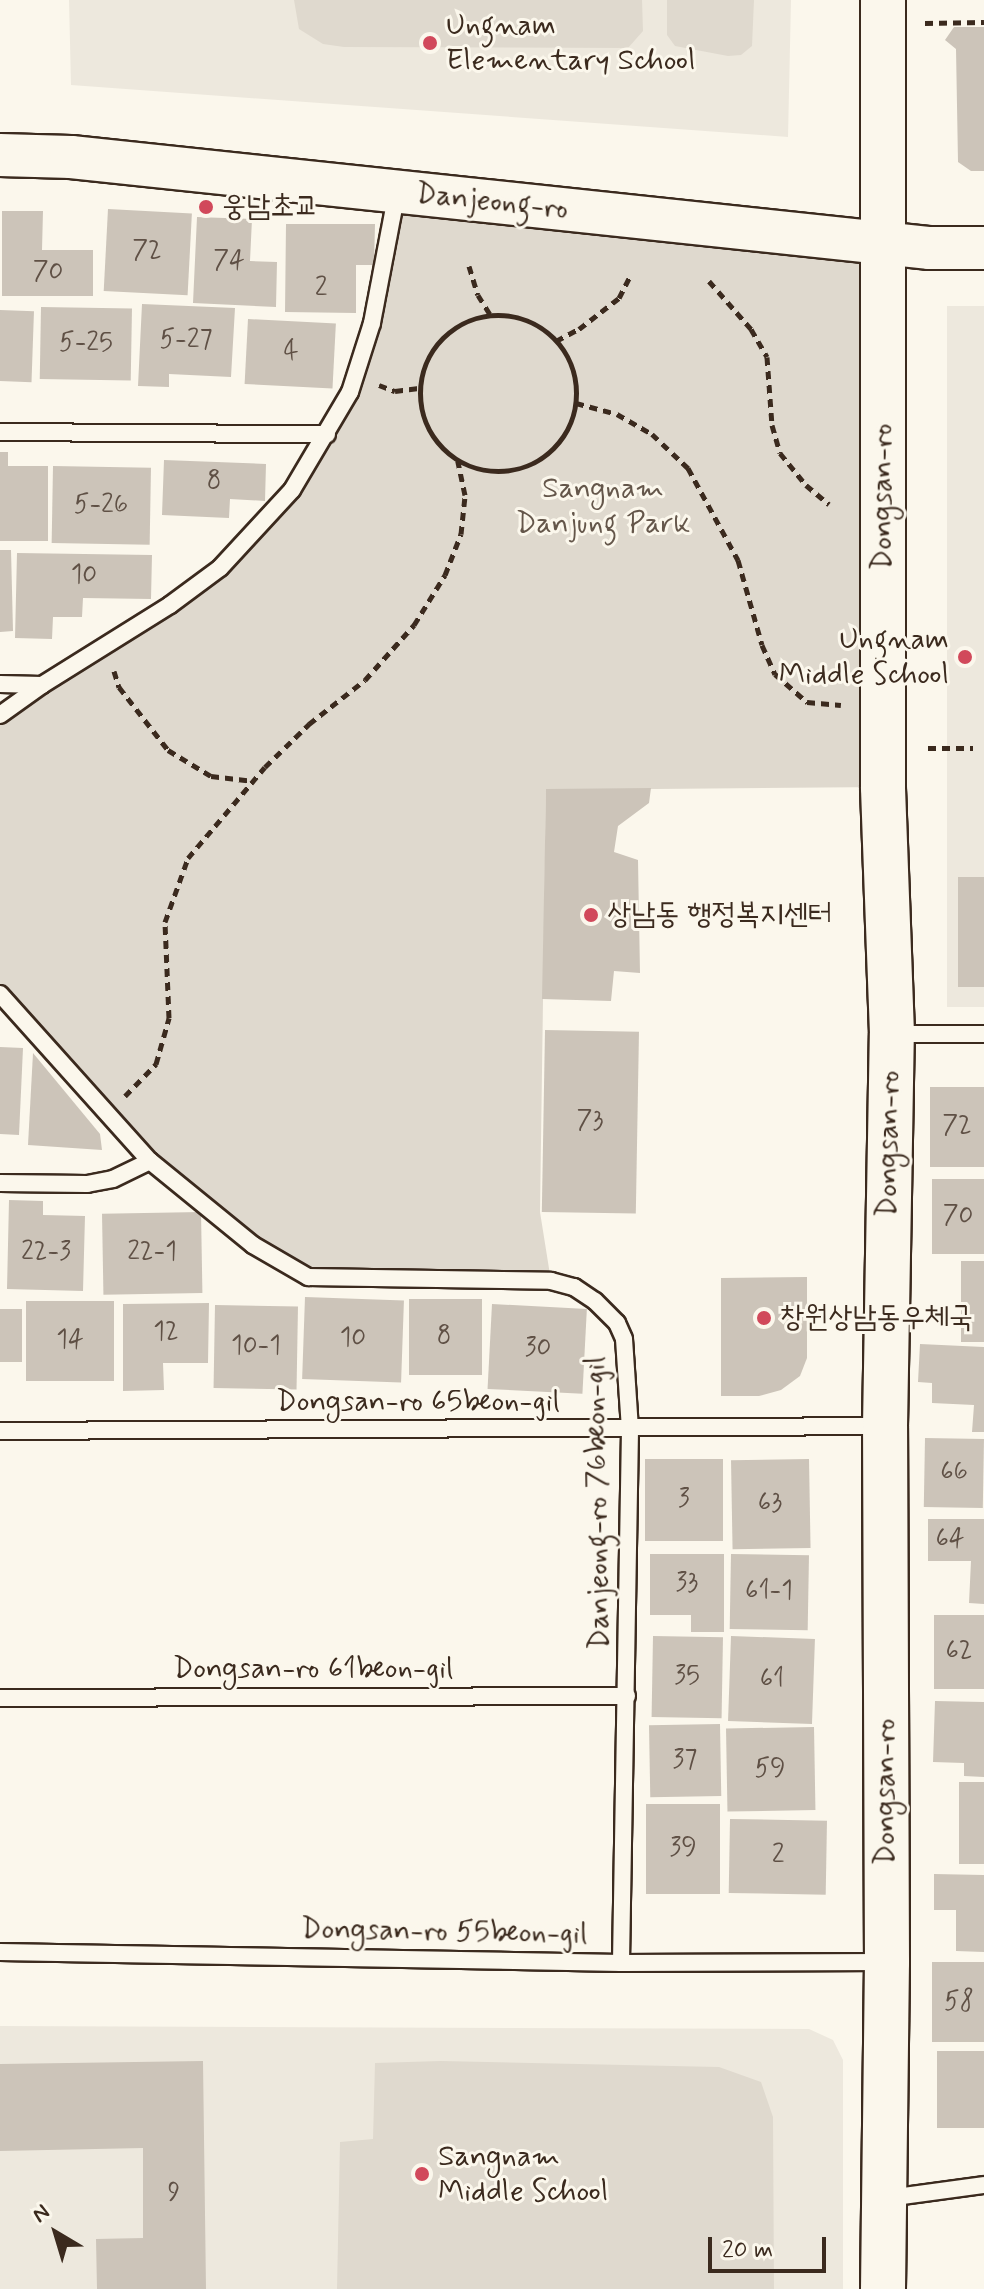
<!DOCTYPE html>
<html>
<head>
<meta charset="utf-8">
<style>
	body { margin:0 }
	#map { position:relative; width:984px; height:2289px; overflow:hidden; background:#fbf7ec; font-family:Mynerve,"Poor Story",sans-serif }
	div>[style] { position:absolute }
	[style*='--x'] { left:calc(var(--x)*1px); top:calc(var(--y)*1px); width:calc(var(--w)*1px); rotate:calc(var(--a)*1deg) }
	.built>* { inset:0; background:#ede8dd; transform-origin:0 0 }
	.green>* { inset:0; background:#dfd9ce }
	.building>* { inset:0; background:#ccc4b9; transform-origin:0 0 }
	.path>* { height:5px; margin-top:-2.5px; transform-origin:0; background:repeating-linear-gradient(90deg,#3b2a1e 0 8px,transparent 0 14px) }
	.path>.ring { margin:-2.5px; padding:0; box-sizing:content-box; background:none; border:5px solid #3b2a1e; border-radius:50% }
	.roads { filter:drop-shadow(2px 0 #3b2a1e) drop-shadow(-2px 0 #3b2a1e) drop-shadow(0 2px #3b2a1e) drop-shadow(0 -2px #3b2a1e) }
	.service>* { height:16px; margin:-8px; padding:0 8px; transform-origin:8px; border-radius:8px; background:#fbf7ec }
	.tertiary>* { height:42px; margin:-21px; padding:0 21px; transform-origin:21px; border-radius:21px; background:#fbf7ec }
	.secondary>* { height:44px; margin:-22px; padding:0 22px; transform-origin:22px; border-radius:22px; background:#fbf7ec }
	.dots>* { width:22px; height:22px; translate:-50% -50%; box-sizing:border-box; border:4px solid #fbf7ec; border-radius:50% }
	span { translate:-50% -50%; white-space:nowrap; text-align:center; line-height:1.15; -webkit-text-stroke:6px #fbf7ec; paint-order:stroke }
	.number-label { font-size:26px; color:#5f5045 }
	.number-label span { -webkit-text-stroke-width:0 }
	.poi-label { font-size:30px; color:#3b2a1e }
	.left { translate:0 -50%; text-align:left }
	.right { translate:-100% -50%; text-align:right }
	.street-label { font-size:30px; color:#3b2a1e }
	.park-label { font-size:30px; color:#64564a }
	.north { position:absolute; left:16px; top:2193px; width:80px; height:80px; -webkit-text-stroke:6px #fbf7ec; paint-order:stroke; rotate:322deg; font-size:22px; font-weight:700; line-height:32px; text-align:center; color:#3b2a1e }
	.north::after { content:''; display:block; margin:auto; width:28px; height:36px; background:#3b2a1e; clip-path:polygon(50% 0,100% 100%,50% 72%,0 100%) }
	.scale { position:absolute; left:708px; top:2237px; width:118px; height:36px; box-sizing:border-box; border:4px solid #3b2a1e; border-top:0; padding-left:10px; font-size:24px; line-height:28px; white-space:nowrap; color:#3b2a1e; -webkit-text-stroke:6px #fbf7ec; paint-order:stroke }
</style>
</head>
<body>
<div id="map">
	<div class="built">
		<i style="clip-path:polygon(69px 0,791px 0,788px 137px,71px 85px)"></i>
		<i style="left:947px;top:306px;width:37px;height:701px"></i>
		<i style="clip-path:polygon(0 2026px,809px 2029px,833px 2040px,843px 2060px,843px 2289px,0 2289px)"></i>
	</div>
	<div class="green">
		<i style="clip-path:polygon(294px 0,642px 0,643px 31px,628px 48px,344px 47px,323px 44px,299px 29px)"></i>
		<i style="clip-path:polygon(667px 0,754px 0,752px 46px,741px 55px,728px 56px,675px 46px,667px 35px)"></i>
		<i style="clip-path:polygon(397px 192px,881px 241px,883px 787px,546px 790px,540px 1212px,551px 1281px,308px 1277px,150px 1161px,0 994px,0 715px,104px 645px,253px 533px,350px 392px)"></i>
		<i style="clip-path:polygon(441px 2061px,719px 2067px,761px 2082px,773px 2117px,774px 2289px,337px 2289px,340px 2142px,373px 2139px,375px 2063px)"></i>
	</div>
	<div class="building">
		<i style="clip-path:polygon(954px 27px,984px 27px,984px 171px,971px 171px,958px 162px,956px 49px,945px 40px)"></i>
		<i style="left:108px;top:209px;width:84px;height:82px;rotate:3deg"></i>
		<i style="clip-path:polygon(2px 211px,43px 211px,42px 250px,93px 250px,93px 296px,2px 296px)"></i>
		<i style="clip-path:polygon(197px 217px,252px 219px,250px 261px,277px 262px,276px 307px,193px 303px)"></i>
		<i style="clip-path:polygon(286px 224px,375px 224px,374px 265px,356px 265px,356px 313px,285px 312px)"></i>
		<i style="clip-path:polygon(142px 304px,235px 308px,231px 377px,169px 374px,169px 387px,138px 386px)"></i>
		<i style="left:41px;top:307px;width:91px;height:72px;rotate:1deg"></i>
		<i style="left:0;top:310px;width:34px;height:71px;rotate:2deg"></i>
		<i style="left:248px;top:319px;width:88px;height:65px;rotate:3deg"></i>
		<i style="clip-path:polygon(0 452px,8px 452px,8px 466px,48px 466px,48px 541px,0 541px)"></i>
		<i style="clip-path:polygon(164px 460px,266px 464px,265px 501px,230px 499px,229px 518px,162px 515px)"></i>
		<i style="left:53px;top:466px;width:98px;height:77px;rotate:1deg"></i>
		<i style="clip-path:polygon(0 550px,11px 550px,13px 631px,0 632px)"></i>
		<i style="clip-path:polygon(17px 553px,152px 555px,151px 599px,83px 598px,82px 617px,53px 617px,52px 639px,15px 638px)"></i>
		<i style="clip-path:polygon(651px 788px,649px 803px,618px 826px,614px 852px,638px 860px,640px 973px,614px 971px,611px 1001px,542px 999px,546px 789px)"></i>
		<i style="left:958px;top:877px;width:26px;height:110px"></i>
		<i style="left:545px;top:1030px;width:94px;height:182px;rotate:1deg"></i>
		<i style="clip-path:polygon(0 1047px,23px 1048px,19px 1135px,0 1134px)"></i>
		<i style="clip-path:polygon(33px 1053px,100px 1134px,102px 1150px,28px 1145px)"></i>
		<i style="left:930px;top:1087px;width:54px;height:80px"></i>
		<i style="left:984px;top:1179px;width:75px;height:52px;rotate:90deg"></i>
		<i style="clip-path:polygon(9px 1200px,43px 1201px,43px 1215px,85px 1216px,83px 1291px,7px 1289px)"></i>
		<i style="left:201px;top:1212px;width:81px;height:99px;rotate:89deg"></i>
		<i style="left:961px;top:1261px;width:23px;height:81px"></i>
		<i style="clip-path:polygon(807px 1277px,807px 1358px,800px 1376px,781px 1390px,759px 1396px,721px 1396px,721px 1278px)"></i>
		<i style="left:305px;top:1297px;width:99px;height:82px;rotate:2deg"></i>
		<i style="left:409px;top:1299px;width:73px;height:76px"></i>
		<i style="left:114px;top:1301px;width:80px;height:88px;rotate:90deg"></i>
		<i style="clip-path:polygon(209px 1303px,208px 1363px,163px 1363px,164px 1390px,123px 1391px,123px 1304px)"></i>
		<i style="left:492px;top:1304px;width:95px;height:85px;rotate:3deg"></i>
		<i style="left:215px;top:1305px;width:83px;height:83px;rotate:1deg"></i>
		<i style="left:0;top:1309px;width:22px;height:53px"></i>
		<i style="clip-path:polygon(920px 1344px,984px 1347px,984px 1432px,972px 1432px,974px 1405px,932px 1403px,932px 1383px,918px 1382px)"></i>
		<i style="left:925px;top:1438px;width:59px;height:69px;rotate:1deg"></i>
		<i style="left:645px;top:1459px;width:78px;height:82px"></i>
		<i style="left:809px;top:1459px;width:89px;height:78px;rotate:89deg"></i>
		<i style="clip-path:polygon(928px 1519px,984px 1519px,984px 1604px,969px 1603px,971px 1561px,928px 1561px)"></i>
		<i style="clip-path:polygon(650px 1554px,724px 1554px,724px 1632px,691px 1632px,691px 1615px,650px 1615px)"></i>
		<i style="left:731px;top:1554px;width:78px;height:75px;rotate:1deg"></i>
		<i style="left:934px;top:1615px;width:50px;height:74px"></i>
		<i style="left:653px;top:1636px;width:70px;height:81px;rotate:1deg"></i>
		<i style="left:731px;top:1636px;width:84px;height:85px;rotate:2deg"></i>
		<i style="clip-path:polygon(935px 1701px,984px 1702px,984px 1777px,964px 1776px,964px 1763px,933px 1762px)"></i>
		<i style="left:720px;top:1724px;width:72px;height:71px;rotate:89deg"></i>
		<i style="left:814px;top:1727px;width:83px;height:88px;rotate:89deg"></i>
		<i style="left:959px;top:1782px;width:25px;height:82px"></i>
		<i style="left:646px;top:1804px;width:74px;height:90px"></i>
		<i style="left:730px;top:1819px;width:97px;height:74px;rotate:1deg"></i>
		<i style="clip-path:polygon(934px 1874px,984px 1875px,984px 1952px,956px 1951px,956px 1910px,934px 1910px)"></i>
		<i style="left:984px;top:1962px;width:80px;height:52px;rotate:90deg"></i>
		<i style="left:937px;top:2051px;width:47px;height:77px"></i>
		<i style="clip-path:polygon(203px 2061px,206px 2289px,97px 2289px,96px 2239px,143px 2238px,143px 2148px,0 2151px,0 2064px)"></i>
	</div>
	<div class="path">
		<i style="--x:925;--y:23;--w:59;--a:-1"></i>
		<i style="--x:469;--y:266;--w:30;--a:73"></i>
		<i style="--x:478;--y:295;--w:25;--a:58"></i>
		<i style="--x:709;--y:281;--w:64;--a:48.8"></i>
		<i style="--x:751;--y:329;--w:32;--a:60"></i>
		<i style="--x:767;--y:357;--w:68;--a:85.8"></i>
		<i style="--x:772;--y:425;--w:29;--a:74"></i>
		<i style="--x:780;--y:453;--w:41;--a:50.9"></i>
		<i style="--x:806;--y:485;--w:30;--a:40"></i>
		<i class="ring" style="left:420px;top:315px;width:151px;height:151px"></i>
		<i style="--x:556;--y:341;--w:26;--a:-28"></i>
		<i style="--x:579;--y:329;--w:51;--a:-37.8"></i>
		<i style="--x:619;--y:298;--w:25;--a:-63"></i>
		<i style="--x:379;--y:385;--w:17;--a:21"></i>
		<i style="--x:395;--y:391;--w:26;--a:-7"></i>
		<i style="--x:576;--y:403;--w:42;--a:15"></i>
		<i style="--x:617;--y:414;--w:40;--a:29.7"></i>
		<i style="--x:652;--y:434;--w:50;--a:43.4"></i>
		<i style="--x:688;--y:468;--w:105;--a:61.5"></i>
		<i style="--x:738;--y:560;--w:88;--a:74.2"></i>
		<i style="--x:762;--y:645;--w:32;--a:66"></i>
		<i style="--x:775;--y:674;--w:43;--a:41.2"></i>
		<i style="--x:807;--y:702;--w:34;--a:5"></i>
		<i style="--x:114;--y:671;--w:17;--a:73"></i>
		<i style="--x:119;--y:687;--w:80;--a:52.1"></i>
		<i style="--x:168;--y:750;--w:50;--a:31.2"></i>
		<i style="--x:211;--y:776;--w:43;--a:6.6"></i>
		<i style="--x:928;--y:748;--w:45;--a:0"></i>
		<i style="--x:125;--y:1096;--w:45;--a:-45.9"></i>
		<i style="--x:156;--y:1064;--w:48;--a:-74.2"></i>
		<i style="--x:169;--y:1018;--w:96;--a:-92.4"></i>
		<i style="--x:165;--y:922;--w:68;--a:-70.2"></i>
		<i style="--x:188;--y:858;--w:119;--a:-49.8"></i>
		<i style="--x:265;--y:767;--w:62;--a:-44.3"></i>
		<i style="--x:309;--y:724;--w:71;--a:-38.2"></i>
		<i style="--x:365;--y:680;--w:74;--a:-48.3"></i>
		<i style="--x:414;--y:625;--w:59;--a:-58.2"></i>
		<i style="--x:445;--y:575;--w:44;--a:-68.7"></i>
		<i style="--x:461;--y:534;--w:39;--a:-84"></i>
		<i style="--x:465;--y:495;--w:35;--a:-102"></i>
	</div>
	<div class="roads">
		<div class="service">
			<i style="--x:0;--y:432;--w:327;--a:0.4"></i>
			<i style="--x:0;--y:684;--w:42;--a:1.4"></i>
			<i style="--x:0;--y:715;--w:52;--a:-35.5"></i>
			<i style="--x:42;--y:685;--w:151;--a:-32"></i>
			<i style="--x:170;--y:605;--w:62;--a:-36.5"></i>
			<i style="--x:220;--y:568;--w:106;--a:-47.3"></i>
			<i style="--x:292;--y:490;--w:114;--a:-59.4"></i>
			<i style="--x:350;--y:392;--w:72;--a:-72.3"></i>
			<i style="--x:372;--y:323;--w:133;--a:-79.2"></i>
			<i style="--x:0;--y:994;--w:224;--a:48.1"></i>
			<i style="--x:150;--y:1161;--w:133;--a:39.2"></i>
			<i style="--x:253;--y:1245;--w:64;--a:30.2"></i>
			<i style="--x:308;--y:1277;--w:243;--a:0.9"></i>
			<i style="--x:551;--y:1281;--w:24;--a:15"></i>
			<i style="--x:574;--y:1287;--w:25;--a:34"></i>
			<i style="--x:595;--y:1301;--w:31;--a:45"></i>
			<i style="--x:617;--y:1323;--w:17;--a:66"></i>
			<i style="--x:624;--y:1339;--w:91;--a:86.2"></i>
			<i style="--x:630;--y:1430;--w:533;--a:90.97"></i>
			<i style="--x:893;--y:1034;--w:91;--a:0"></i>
			<i style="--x:0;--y:1183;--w:87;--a:0.7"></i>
			<i style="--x:87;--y:1184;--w:26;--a:-11"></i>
			<i style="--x:113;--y:1179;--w:41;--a:-25.9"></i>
			<i style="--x:0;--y:1431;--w:882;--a:-0.32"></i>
			<i style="--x:0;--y:1698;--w:627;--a:-0.18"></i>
			<i style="--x:0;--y:1952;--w:621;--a:1.01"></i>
			<i style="--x:621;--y:1963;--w:265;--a:-0.2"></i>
			<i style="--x:888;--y:2198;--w:97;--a:-7.7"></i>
		</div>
		<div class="tertiary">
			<i style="--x:0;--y:155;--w:71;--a:1.6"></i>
			<i style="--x:71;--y:157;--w:864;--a:6.05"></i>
			<i style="--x:930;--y:248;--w:54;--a:0"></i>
		</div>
		<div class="secondary">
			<i style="--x:883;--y:2289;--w:327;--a:-89.3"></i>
			<i style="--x:887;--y:1962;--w:536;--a:-90.21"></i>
			<i style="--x:885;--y:1426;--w:392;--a:-89"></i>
			<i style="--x:892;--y:1034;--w:247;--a:-92.1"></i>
			<i style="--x:883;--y:787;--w:787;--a:-90"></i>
		</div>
	</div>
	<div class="dots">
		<i style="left:430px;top:43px;background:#d1495b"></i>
		<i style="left:206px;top:207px;background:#d1495b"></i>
		<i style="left:965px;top:657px;background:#d1495b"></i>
		<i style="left:591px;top:915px;background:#d1495b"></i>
		<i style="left:764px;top:1318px;background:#d1495b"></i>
		<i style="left:422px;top:2174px;background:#d1495b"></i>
	</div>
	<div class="number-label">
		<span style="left:147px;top:252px">72</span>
		<span style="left:229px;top:262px">74</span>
		<span style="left:48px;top:273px">70</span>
		<span style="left:321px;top:289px">2</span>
		<span style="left:186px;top:341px">5-27</span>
		<span style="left:86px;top:344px">5-25</span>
		<span style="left:291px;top:353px">4</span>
		<span style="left:214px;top:482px">8</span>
		<span style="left:101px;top:506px">5-26</span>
		<span style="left:84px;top:576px">10</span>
		<span style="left:590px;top:1122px">73</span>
		<span style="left:957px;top:1127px">72</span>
		<span style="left:958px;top:1217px">70</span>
		<span style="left:46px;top:1253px">22-3</span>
		<span style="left:152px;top:1253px">22-1</span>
		<span style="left:166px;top:1333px">12</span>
		<span style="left:444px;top:1337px">8</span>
		<span style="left:353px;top:1339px">10</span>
		<span style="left:70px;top:1341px">14</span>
		<span style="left:256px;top:1347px">10-1</span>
		<span style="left:538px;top:1349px">30</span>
		<span style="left:954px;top:1473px">66</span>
		<span style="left:684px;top:1500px">3</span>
		<span style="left:770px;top:1504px">63</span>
		<span style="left:950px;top:1540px">64</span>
		<span style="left:687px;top:1584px">33</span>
		<span style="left:769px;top:1592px">61-1</span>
		<span style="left:959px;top:1652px">62</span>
		<span style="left:687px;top:1677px">35</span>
		<span style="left:772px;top:1680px">61</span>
		<span style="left:685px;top:1761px">37</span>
		<span style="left:770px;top:1770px">59</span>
		<span style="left:683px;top:1849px">39</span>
		<span style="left:778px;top:1856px">2</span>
		<span style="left:959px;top:2003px">58</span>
		<span style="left:174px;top:2194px">9</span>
	</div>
	<div class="poi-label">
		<span class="left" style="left:446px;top:43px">Ungnam<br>Elementary School</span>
		<span class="left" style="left:222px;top:207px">웅남초교</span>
		<span class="right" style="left:949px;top:657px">Ungnam<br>Middle School</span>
		<span class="left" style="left:607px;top:915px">상남동 행정복지센터</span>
		<span class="left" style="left:780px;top:1318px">창원상남동우체국</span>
		<span class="left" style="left:438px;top:2174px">Sangnam<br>Middle School</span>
	</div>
	<div class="street-label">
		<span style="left:492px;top:202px;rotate:6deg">Danjeong-ro</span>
		<span style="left:883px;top:497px;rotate:-90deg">Dongsan-ro</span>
		<span style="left:889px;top:1144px;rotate:-89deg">Dongsan-ro</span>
		<span style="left:418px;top:1402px">Dongsan-ro 65beon-gil</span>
		<span style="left:598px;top:1503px;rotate:-91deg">Danjeong-ro 76beon-gil</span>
		<span style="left:313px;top:1669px">Dongsan-ro 61beon-gil</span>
		<span style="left:886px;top:1792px;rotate:-90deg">Dongsan-ro</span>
		<span style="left:444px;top:1932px;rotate:1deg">Dongsan-ro 55beon-gil</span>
	</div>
	<div class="park-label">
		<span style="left:603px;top:506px">Sangnam<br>Danjung Park</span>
	</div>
	<div class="north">N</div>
	<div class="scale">20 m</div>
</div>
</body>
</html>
